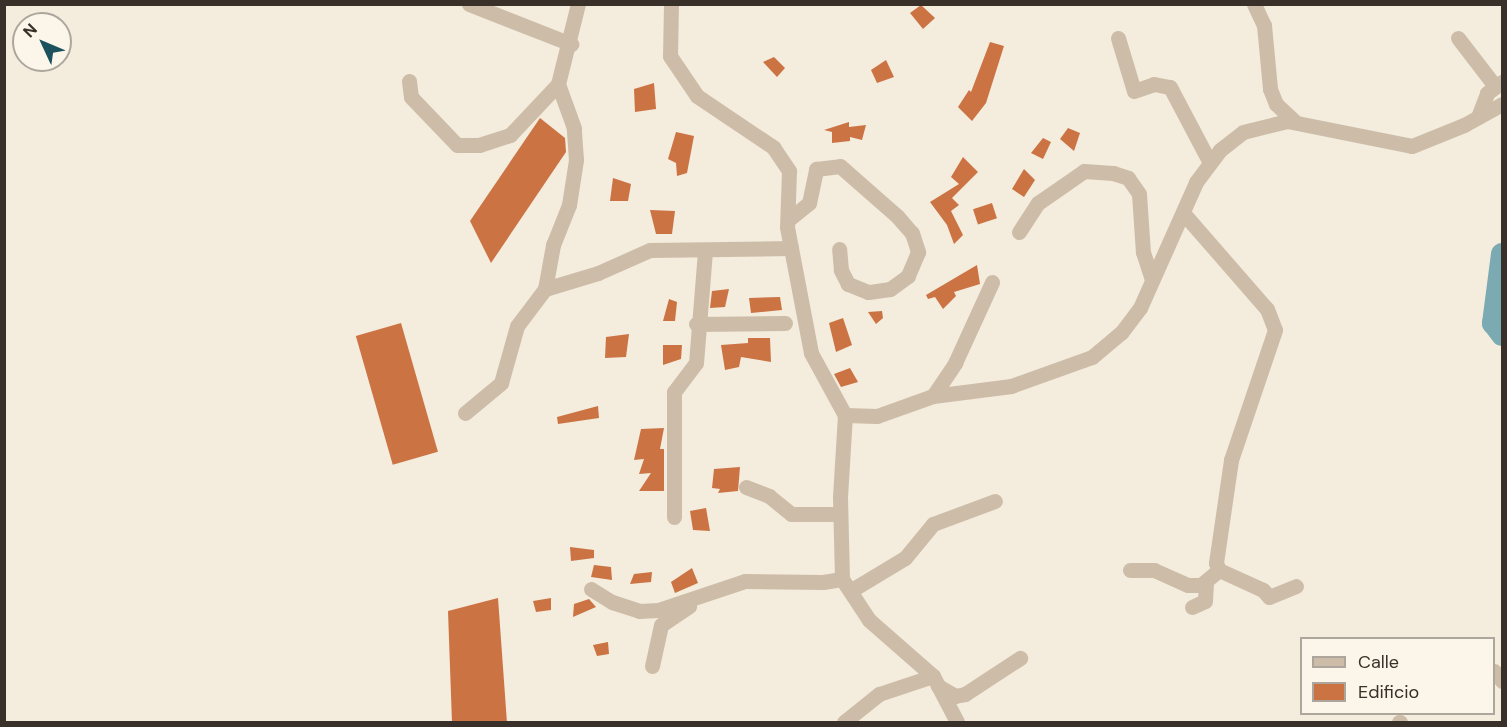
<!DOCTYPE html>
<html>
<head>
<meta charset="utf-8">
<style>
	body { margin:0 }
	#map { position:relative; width:1507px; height:727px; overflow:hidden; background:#f4ecdd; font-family:"DM Sans",sans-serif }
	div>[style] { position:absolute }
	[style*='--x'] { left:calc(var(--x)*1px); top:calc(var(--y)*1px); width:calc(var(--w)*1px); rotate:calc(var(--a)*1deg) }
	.river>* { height:22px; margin:-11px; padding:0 11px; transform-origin:11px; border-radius:11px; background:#7baab3 }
	.building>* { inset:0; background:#cc7343; transform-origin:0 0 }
	.minor>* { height:15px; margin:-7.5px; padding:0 7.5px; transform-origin:7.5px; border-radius:7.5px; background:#cdbda8 }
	span { translate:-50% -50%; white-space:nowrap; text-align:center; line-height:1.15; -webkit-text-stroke:4.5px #fbf5ea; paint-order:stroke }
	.frame { position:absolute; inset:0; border:6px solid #393029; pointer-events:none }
	.legend { position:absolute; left:1300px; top:637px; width:195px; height:78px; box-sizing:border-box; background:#fbf5ea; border:2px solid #ada69d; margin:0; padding:8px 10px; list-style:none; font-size:18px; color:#393029 }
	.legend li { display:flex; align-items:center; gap:12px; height:30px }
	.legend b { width:30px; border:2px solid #ada69d }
	.north { position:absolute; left:12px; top:12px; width:60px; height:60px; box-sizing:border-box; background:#fbf5ea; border:2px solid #ada69d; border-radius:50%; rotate:314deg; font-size:16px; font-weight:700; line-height:24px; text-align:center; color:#393029 }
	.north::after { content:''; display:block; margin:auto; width:21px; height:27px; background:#1c525e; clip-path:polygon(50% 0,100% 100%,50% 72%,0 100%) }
</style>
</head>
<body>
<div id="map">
	<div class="river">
		<i style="--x:1502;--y:254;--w:70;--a:97.4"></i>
		<i style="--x:1493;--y:323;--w:15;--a:53"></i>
	</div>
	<div class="building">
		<i style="clip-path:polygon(921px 5px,935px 18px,923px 29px,910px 13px)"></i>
		<i style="clip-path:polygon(990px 42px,1004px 46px,986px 103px,972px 121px,958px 107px,969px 90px,971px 92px)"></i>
		<i style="clip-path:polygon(774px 57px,785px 68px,777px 77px,763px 62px)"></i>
		<i style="clip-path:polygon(886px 60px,894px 77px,877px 83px,871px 70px)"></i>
		<i style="clip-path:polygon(654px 83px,656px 109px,635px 112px,634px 89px)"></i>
		<i style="clip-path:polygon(540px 118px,565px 138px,566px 152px,491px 263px,470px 221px)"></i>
		<i style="clip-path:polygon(849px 122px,849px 127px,866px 125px,862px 140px,850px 137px,850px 141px,832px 143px,832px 132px,824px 130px)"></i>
		<i style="clip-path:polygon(1068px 128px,1080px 133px,1074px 151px,1060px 139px)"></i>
		<i style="clip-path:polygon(676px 132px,694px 136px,687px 173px,677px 176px,676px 163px,668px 159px)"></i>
		<i style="clip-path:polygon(1043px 138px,1051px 142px,1043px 159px,1031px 153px)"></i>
		<i style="clip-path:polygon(963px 157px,978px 172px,952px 198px,959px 205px,951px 211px,963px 235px,954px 244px,947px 225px,930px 202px,959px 184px,951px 177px)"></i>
		<i style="clip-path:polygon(1024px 169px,1035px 180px,1024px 197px,1012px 189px)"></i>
		<i style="clip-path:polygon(613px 178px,631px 184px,628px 201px,610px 201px)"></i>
		<i style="left:992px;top:203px;width:16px;height:20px;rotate:72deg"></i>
		<i style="clip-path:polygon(650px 210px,675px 211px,672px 234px,656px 234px)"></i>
		<i style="clip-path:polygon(977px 265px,980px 284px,954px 292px,956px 296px,943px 309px,935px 297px,928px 299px,926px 295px)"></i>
		<i style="clip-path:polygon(729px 289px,725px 307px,710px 308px,712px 291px)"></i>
		<i style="clip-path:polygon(780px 297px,782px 310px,751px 313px,749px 298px)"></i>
		<i style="clip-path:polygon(669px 299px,677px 302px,675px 321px,663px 321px)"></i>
		<i style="clip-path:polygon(882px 311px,883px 318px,876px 324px,868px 312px)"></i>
		<i style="clip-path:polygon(843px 318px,852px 345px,836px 352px,829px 323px)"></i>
		<i style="left:401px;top:323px;width:134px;height:47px;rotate:74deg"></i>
		<i style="clip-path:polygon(629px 334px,626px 357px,605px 358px,606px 337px)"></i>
		<i style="clip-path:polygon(748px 338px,770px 338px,771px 362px,741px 357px,739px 367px,725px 370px,721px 345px,748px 343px)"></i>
		<i style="clip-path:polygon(663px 345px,682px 345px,681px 359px,663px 365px)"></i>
		<i style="clip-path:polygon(850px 368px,858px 382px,841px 387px,834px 374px)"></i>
		<i style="clip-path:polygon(598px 406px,599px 418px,558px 424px,557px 417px)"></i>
		<i style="clip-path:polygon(664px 428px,660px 449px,664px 449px,664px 491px,639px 491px,651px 473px,639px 474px,644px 459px,634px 460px,641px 429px)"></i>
		<i style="clip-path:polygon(740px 467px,738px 491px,718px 493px,720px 489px,712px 488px,714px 469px)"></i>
		<i style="clip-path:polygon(706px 508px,710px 531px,693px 530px,690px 511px)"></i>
		<i style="clip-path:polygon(570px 547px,594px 550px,594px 558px,571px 561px)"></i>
		<i style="clip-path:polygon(594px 565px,611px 567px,612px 580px,591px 577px)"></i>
		<i style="clip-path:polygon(692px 568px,698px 583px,675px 593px,671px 582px)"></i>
		<i style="clip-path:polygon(652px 572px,651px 582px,630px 584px,634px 574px)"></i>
		<i style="clip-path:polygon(498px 598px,507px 723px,452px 723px,448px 611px)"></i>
		<i style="clip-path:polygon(551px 598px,551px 610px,536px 612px,533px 601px)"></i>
		<i style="clip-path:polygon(589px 599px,596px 607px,573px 617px,574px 604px)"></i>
		<i style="clip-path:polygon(608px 642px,609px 654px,597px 656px,593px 645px)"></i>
	</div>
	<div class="minor">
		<i style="--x:469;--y:4;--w:110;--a:21.4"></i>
		<i style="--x:671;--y:4;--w:52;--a:91.1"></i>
		<i style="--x:670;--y:56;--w:48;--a:56"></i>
		<i style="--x:697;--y:96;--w:92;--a:33.9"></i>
		<i style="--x:773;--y:147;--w:29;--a:56"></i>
		<i style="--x:789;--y:171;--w:56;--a:92"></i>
		<i style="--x:787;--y:227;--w:128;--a:79.2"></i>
		<i style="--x:811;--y:353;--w:71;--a:61.3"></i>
		<i style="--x:845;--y:415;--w:82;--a:93.5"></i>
		<i style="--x:840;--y:497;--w:82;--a:88.6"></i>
		<i style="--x:842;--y:579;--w:49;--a:56.6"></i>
		<i style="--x:869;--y:620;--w:85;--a:41.2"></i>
		<i style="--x:933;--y:676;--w:52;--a:62.4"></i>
		<i style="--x:1254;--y:4;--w:23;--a:65"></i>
		<i style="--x:1264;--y:25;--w:64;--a:84.6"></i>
		<i style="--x:1270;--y:89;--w:16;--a:68"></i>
		<i style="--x:1276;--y:104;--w:26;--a:43"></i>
		<i style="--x:1118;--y:38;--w:55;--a:73.2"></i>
		<i style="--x:1134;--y:91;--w:21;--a:-19"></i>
		<i style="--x:1154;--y:84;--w:16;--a:11"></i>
		<i style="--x:1170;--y:87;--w:86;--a:62.2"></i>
		<i style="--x:1458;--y:38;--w:61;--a:52.4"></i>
		<i style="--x:409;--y:81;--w:16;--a:83"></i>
		<i style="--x:411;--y:97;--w:66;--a:46.2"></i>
		<i style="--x:457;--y:145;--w:22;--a:0"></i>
		<i style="--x:479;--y:145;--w:33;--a:-18"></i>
		<i style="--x:510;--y:135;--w:70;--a:-46.7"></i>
		<i style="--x:558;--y:84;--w:82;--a:-76"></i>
		<i style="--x:1478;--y:117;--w:26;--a:-69"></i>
		<i style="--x:1487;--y:93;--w:19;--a:-36"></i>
		<i style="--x:1184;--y:214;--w:126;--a:48.9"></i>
		<i style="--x:1267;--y:309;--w:22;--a:69"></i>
		<i style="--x:1275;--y:330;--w:137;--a:108.7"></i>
		<i style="--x:1231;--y:460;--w:104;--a:98.3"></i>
		<i style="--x:1216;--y:563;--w:8;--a:67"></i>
		<i style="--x:1219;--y:570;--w:48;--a:24.4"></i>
		<i style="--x:1263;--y:590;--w:9;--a:49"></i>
		<i style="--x:1269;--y:597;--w:29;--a:-22"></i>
		<i style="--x:788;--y:220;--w:27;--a:-39"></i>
		<i style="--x:809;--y:203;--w:35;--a:-78"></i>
		<i style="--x:816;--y:169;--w:24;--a:-7"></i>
		<i style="--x:840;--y:166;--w:76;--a:41.3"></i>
		<i style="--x:897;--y:216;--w:23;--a:49"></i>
		<i style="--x:912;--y:233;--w:20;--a:72"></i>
		<i style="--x:918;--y:252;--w:26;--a:113"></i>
		<i style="--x:908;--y:276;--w:22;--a:144"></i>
		<i style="--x:890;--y:289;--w:22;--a:172"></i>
		<i style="--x:868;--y:292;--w:22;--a:-158"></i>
		<i style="--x:848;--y:284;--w:16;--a:-117"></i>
		<i style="--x:841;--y:270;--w:21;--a:-95"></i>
		<i style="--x:1019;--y:232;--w:35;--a:-57"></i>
		<i style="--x:1038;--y:203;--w:56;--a:-34.8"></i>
		<i style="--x:1084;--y:171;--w:29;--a:4"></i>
		<i style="--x:1113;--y:173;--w:16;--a:18"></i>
		<i style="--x:1128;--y:178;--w:19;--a:55"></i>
		<i style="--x:1139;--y:194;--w:58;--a:86.1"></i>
		<i style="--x:1143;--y:252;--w:29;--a:72"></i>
		<i style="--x:545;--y:289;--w:55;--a:-16.8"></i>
		<i style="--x:598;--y:273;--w:57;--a:-23.9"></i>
		<i style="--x:650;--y:250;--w:141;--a:-0.8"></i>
		<i style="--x:696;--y:324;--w:89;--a:-0.6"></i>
		<i style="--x:933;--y:396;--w:40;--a:-56"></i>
		<i style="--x:955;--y:363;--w:89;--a:-65.4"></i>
		<i style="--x:465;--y:413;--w:47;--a:-39.8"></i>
		<i style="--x:501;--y:383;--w:59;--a:-74.3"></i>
		<i style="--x:517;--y:326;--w:46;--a:-52.9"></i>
		<i style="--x:545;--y:289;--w:45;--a:-79.7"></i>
		<i style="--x:553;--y:245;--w:43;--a:-68.2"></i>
		<i style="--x:569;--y:205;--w:46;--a:-81.2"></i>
		<i style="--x:576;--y:160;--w:32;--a:-94"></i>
		<i style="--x:574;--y:128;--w:47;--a:-110"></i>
		<i style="--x:845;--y:415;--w:32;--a:2"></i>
		<i style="--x:877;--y:416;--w:59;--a:-19.7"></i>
		<i style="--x:933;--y:396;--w:79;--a:-7.3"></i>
		<i style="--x:1011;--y:386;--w:86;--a:-19.7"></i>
		<i style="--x:1092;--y:357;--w:38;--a:-40"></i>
		<i style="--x:1121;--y:333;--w:31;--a:-53"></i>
		<i style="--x:1140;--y:308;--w:138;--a:-66"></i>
		<i style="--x:1196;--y:182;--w:40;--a:-53"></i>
		<i style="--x:1220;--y:150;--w:29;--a:-38"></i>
		<i style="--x:1243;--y:132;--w:45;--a:-14"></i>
		<i style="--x:1287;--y:121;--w:127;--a:11.3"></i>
		<i style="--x:1412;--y:146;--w:56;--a:-22"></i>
		<i style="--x:1464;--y:125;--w:43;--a:-28.9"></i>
		<i style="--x:746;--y:487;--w:25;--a:21"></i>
		<i style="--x:769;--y:496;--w:28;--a:39"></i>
		<i style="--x:791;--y:514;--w:49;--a:0"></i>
		<i style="--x:674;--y:517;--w:125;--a:-90"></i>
		<i style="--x:674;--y:392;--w:36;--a:-53"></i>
		<i style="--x:696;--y:363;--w:113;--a:-85.4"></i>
		<i style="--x:1130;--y:570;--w:24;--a:0"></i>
		<i style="--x:1154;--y:570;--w:37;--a:24"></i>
		<i style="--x:1188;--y:585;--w:13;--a:0"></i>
		<i style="--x:1201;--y:585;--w:23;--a:-40"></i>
		<i style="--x:591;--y:589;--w:25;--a:32"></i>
		<i style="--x:612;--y:602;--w:28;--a:18"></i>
		<i style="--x:639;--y:611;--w:19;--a:-3"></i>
		<i style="--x:658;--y:610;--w:92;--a:-18.4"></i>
		<i style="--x:745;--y:581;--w:78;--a:0.7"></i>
		<i style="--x:823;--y:582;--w:19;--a:-9"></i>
		<i style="--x:850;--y:591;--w:64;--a:-31"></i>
		<i style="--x:905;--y:558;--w:44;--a:-50.5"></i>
		<i style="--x:933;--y:524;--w:66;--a:-20.4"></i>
		<i style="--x:1192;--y:607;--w:14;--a:-25"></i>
		<i style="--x:1205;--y:601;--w:20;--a:-87"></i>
		<i style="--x:652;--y:666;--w:42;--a:-77.6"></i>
		<i style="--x:661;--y:625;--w:34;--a:-34"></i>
		<i style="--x:1494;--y:671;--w:13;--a:51"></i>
		<i style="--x:938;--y:686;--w:20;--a:30"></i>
		<i style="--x:955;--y:696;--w:10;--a:-11"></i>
		<i style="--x:965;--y:694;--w:66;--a:-33.2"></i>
		<i style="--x:844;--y:722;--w:45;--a:-38.7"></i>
		<i style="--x:879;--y:694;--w:57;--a:-18.4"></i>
		<i style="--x:1399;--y:722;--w:1;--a:0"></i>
	</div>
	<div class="frame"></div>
	<ul class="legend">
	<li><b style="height:8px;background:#cdbda8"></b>Calle</li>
	<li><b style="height:16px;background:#cc7343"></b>Edificio</li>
	</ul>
	<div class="north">N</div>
</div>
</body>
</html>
